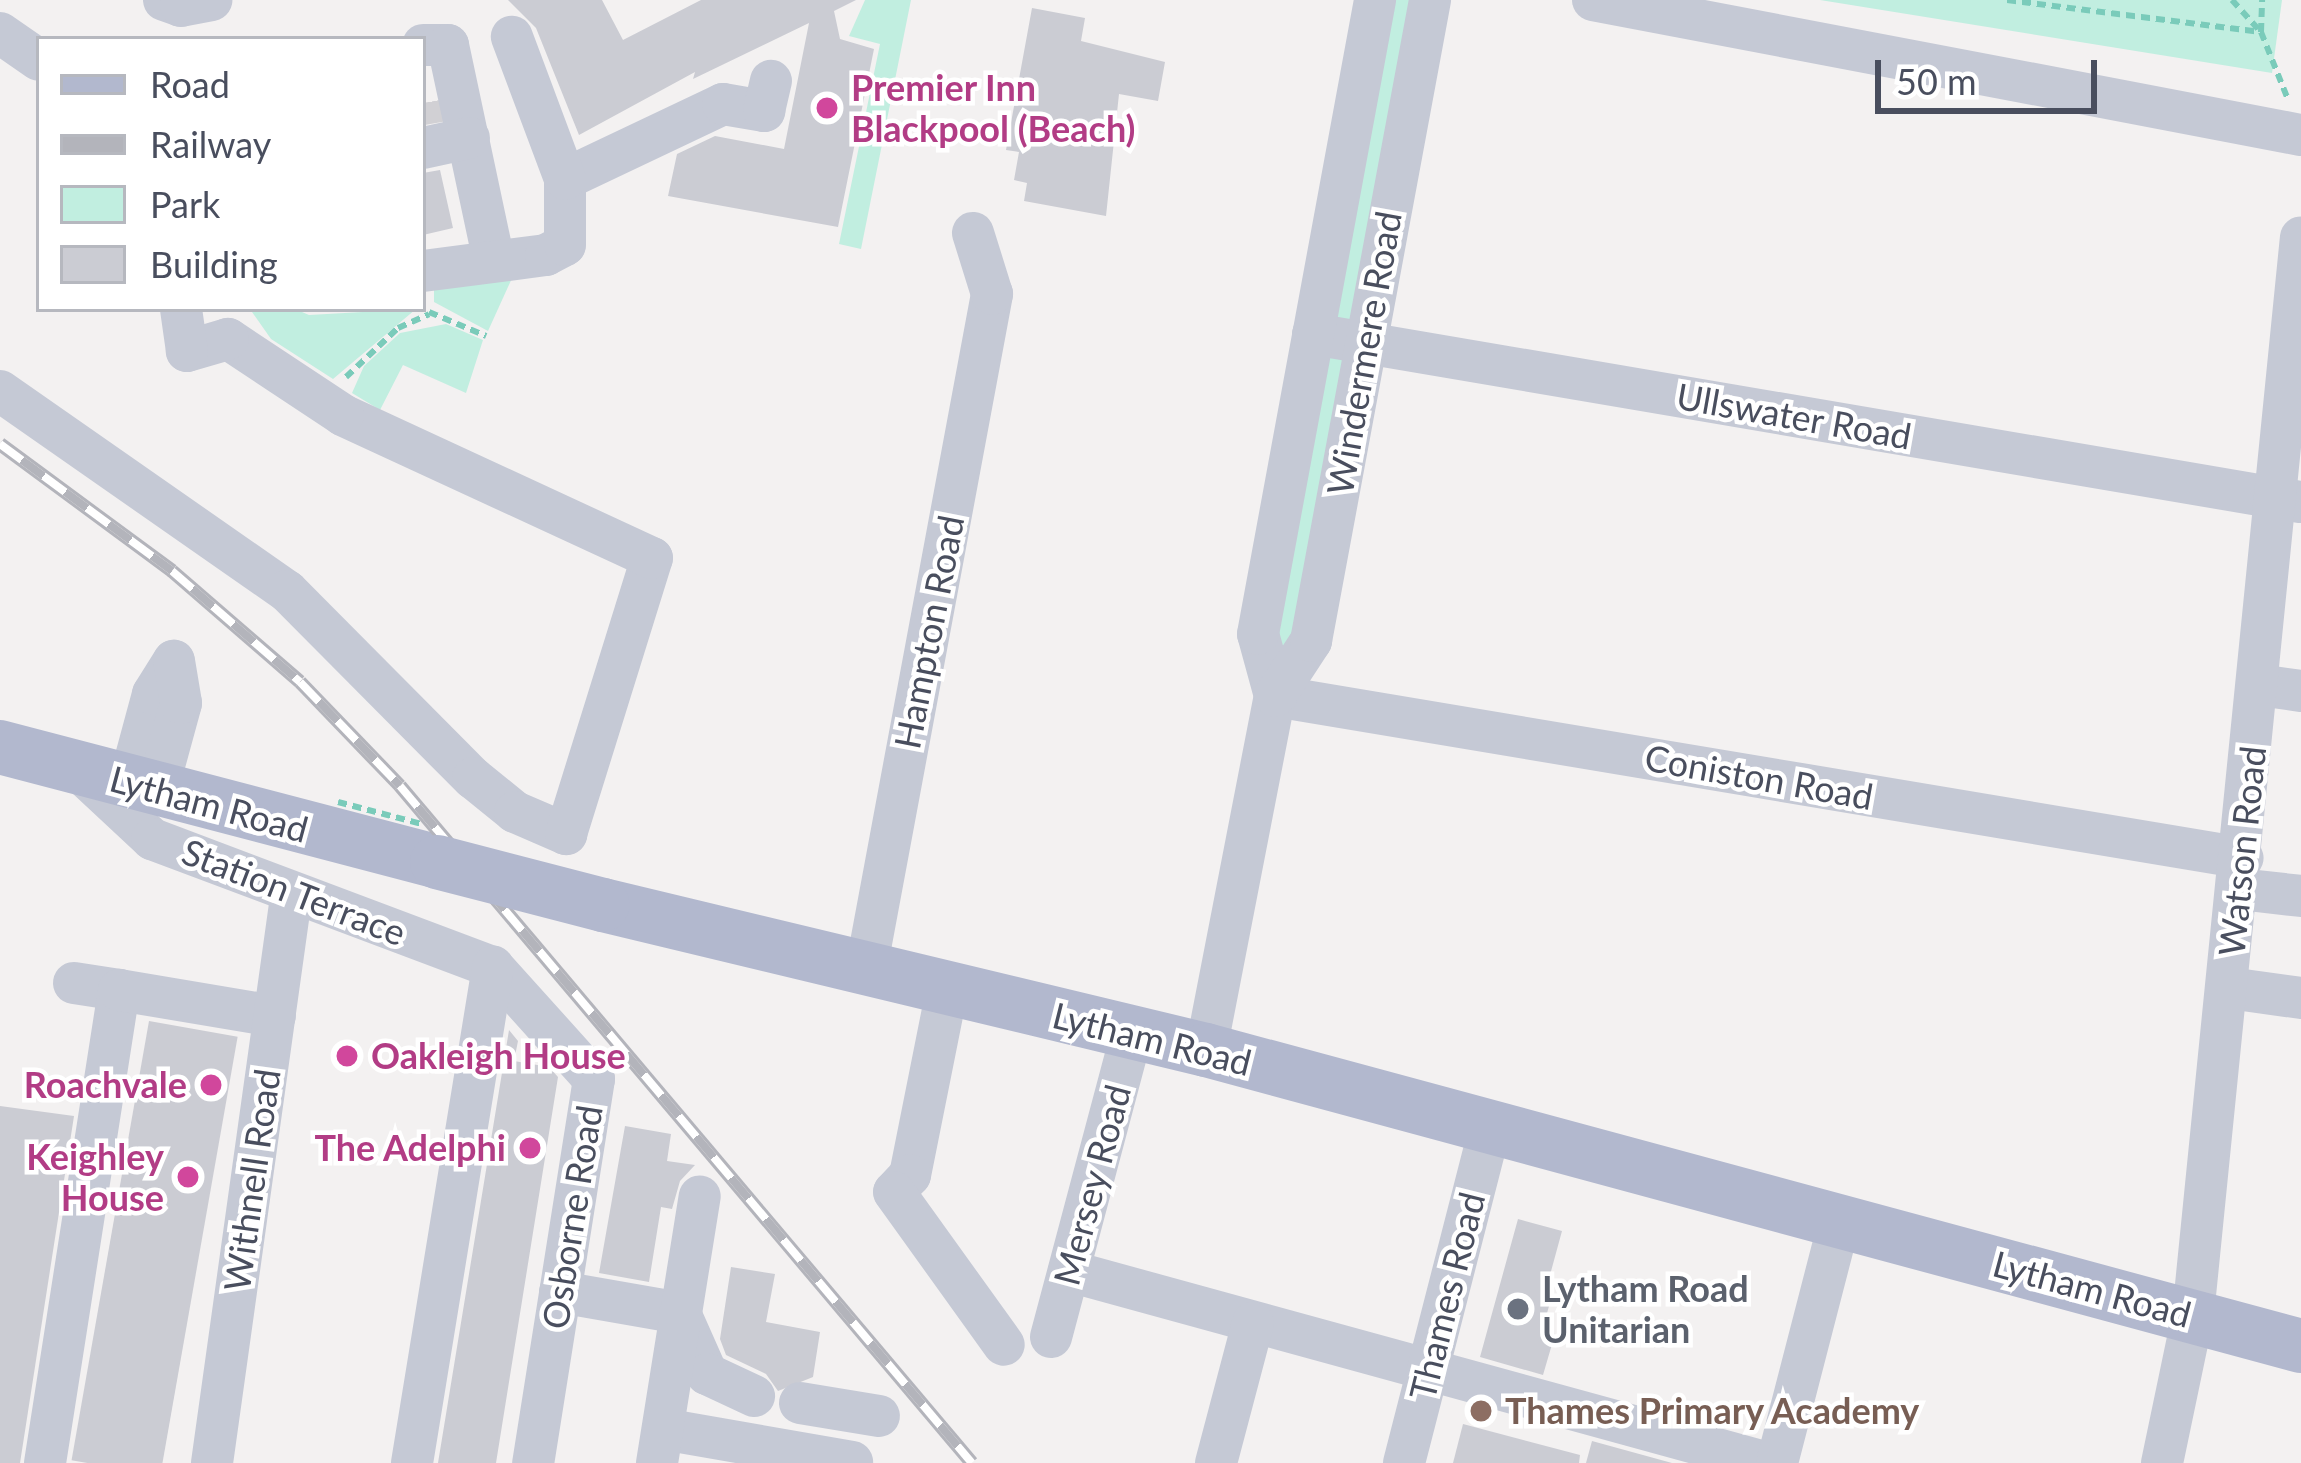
<!DOCTYPE html>
<html>
<head>
<meta charset="utf-8">
<style>
	body { margin:0 }
	#map { position:relative; width:2301px; height:1463px; overflow:hidden; background:#f3f1f1; font-family:Lato,sans-serif }
	div>[style] { position:absolute }
	[style*='--x'] { left:calc(var(--x)*1px); top:calc(var(--y)*1px); width:calc(var(--w)*1px); rotate:calc(var(--a)*1deg) }
	.green>* { inset:0; background:#c1eee0 }
	.building>* { inset:0; background:#cbccd3; transform-origin:0 0 }
	.minor-tunnel>* { height:42px; margin-top:-21px; transform-origin:0; background:repeating-linear-gradient(90deg,#d1d0d4 0 42px,transparent 0 63px) }
	.path>* { height:6px; margin-top:-3px; transform-origin:0; background:repeating-linear-gradient(90deg,#7acbba 0 9px,transparent 0 15px) }
	.minor>* { height:42px; margin:-21px; padding:0 21px; transform-origin:21px; border-radius:21px; background:#c5c9d5 }
	.major>* { height:54px; margin:-27px; padding:0 27px; transform-origin:27px; border-radius:27px; background:#b2b8ce }
	.rail>* { height:14px; margin-top:-7px; transform-origin:0; background:repeating-linear-gradient(90deg,#fff 0 27px,#b3b4bb 0 54px); box-sizing:border-box; border-block:3px solid #b3b4bb }
	.path-bridge>* { height:6px; margin-top:-3px; transform-origin:0; background:repeating-linear-gradient(90deg,#7acbba 0 9px,transparent 0 15px) }
	.major-bridge>* { height:54px; margin:-27px; padding:0 27px; transform-origin:27px; border-radius:27px; background:#b2b8ce }
	.dots>* { width:33px; height:33px; translate:-50% -50%; box-sizing:border-box; border:6px solid #fff; border-radius:50% }
	span { translate:-50% -50%; white-space:nowrap; text-align:center; line-height:1.15; -webkit-text-stroke:9px #fff; paint-order:stroke }
	.hotel-label { font-size:36px; color:#b23c85; font-weight:700 }
	.left { translate:0 -50%; text-align:left }
	.right { translate:-100% -50%; text-align:right }
	.street-label { font-size:36px; color:#494e5e }
	.worship-label { font-size:36px; color:#5b616d; font-weight:700 }
	.education-label { font-size:36px; color:#785e54; font-weight:700 }
	.legend { position:absolute; left:36px; top:36px; width:390px; height:276px; box-sizing:border-box; background:#fff; border:3px solid #b6b8bf; margin:0; padding:15px 21px; list-style:none; font-size:36px; color:#494e5e }
	.legend li { display:flex; align-items:center; gap:24px; height:60px }
	.legend b { width:60px; border:3px solid #b6b8bf }
	.scale { position:absolute; left:1875px; top:60px; width:222px; height:54px; box-sizing:border-box; border:6px solid #494e5e; border-top:0; padding-left:15px; font-size:36px; line-height:42px; white-space:nowrap; color:#494e5e; -webkit-text-stroke:9px #fff; paint-order:stroke }
</style>
</head>
<body>
<div id="map">
	<div class="green">
		<i style="clip-path:polygon(865px 0,911px 0,861px 249px,839px 244px,880px 44px,849px 36px)"></i>
		<i style="clip-path:polygon(1375px 0,1430px 0,1311px 641px,1261px 665px)"></i>
		<i style="clip-path:polygon(1820px 0,2282px 0,2272px 73px)"></i>
		<i style="clip-path:polygon(513px 276px,488px 331px,434px 302px,434px 282px)"></i>
		<i style="clip-path:polygon(295px 309px,309px 315px,416px 309px,333px 379px,271px 339px,252px 312px)"></i>
		<i style="clip-path:polygon(446px 324px,483px 340px,466px 393px,403px 365px,380px 410px,352px 393px,364px 366px,400px 333px)"></i>
	</div>
	<div class="building">
		<i style="clip-path:polygon(508px 0,602px 0,623px 40px,701px 0,856px 0,834px 11px,840px 39px,874px 49px,838px 227px,668px 196px,677px 154px,715px 136px,784px 149px,809px 23px,693px 79px,695px 72px,579px 135px,536px 28px)"></i>
		<i style="clip-path:polygon(1032px 8px,1085px 18px,1081px 41px,1165px 62px,1158px 101px,1119px 94px,1106px 216px,1024px 201px,1027px 183px,1014px 180px,1019px 152px,1006px 150px)"></i>
		<i style="clip-path:polygon(440px 170px,453px 228px,423px 235px,423px 173px)"></i>
		<i style="left:149px;top:1021px;width:90px;height:446px;rotate:10deg"></i>
		<i style="clip-path:polygon(509px 1030px,518px 1041px,514px 1061px,549px 1067px,558px 1077px,496px 1463px,438px 1463px)"></i>
		<i style="clip-path:polygon(0 1106px,74px 1116px,20px 1463px,0 1463px)"></i>
		<i style="clip-path:polygon(625px 1126px,671px 1134px,667px 1161px,695px 1165px,680px 1181px,672px 1209px,661px 1207px,649px 1282px,599px 1273px)"></i>
		<i style="clip-path:polygon(1518px 1219px,1562px 1231px,1544px 1297px,1551px 1299px,1542px 1331px,1555px 1334px,1543px 1375px,1480px 1357px)"></i>
		<i style="clip-path:polygon(731px 1267px,775px 1274px,766px 1322px,820px 1332px,813px 1377px,778px 1391px,766px 1374px,726px 1355px,720px 1339px)"></i>
		<i style="clip-path:polygon(1463px 1424px,1580px 1455px,1579px 1463px,1453px 1463px)"></i>
		<i style="clip-path:polygon(1592px 1441px,1672px 1463px,1586px 1463px)"></i>
	</div>
	<div class="minor-tunnel">
		<i style="--x:423;--y:103;--w:22;--a:80"></i>
	</div>
	<div class="path">
		<i style="--x:2007;--y:0;--w:256;--a:7.2"></i>
		<i style="--x:2261;--y:32;--w:70;--a:68.2"></i>
		<i style="--x:2232;--y:0;--w:39;--a:48"></i>
		<i style="--x:2261;--y:32;--w:32;--a:-88"></i>
		<i style="--x:429;--y:312;--w:62;--a:22.8"></i>
		<i style="--x:346;--y:377;--w:71;--a:-43.3"></i>
		<i style="--x:398;--y:328;--w:34;--a:-24"></i>
	</div>
	<div class="minor">
		<i style="--x:164;--y:0;--w:18;--a:19"></i>
		<i style="--x:181;--y:6;--w:31;--a:-11"></i>
		<i style="--x:1593;--y:0;--w:721;--a:10.8"></i>
		<i style="--x:0;--y:33;--w:47;--a:34.7"></i>
		<i style="--x:423;--y:45;--w:25;--a:0"></i>
		<i style="--x:448;--y:45;--w:221;--a:78"></i>
		<i style="--x:423;--y:148;--w:47;--a:-12.3"></i>
		<i style="--x:565;--y:179;--w:175;--a:-25.4"></i>
		<i style="--x:723;--y:104;--w:42;--a:9.7"></i>
		<i style="--x:764;--y:111;--w:31;--a:-77"></i>
		<i style="--x:423;--y:271;--w:124;--a:-7.4"></i>
		<i style="--x:546;--y:255;--w:21;--a:-28"></i>
		<i style="--x:565;--y:245;--w:66;--a:-90"></i>
		<i style="--x:565;--y:179;--w:152;--a:-110.5"></i>
		<i style="--x:1313;--y:334;--w:1001;--a:9.66"></i>
		<i style="--x:0;--y:391;--w:350;--a:34.9"></i>
		<i style="--x:287;--y:591;--w:264;--a:45.2"></i>
		<i style="--x:473;--y:778;--w:54;--a:39"></i>
		<i style="--x:515;--y:812;--w:56;--a:23.3"></i>
		<i style="--x:566;--y:834;--w:289;--a:-72.7"></i>
		<i style="--x:652;--y:558;--w:340;--a:-155.2"></i>
		<i style="--x:343;--y:415;--w:138;--a:-146.5"></i>
		<i style="--x:228;--y:339;--w:43;--a:163.7"></i>
		<i style="--x:187;--y:351;--w:42;--a:-98.1"></i>
		<i style="--x:2259;--y:685;--w:42;--a:8.1"></i>
		<i style="--x:1275;--y:696;--w:981;--a:9.5"></i>
		<i style="--x:1275;--y:696;--w:64;--a:-105.3"></i>
		<i style="--x:1258;--y:634;--w:645;--a:-79.54"></i>
		<i style="--x:77;--y:769;--w:103;--a:43"></i>
		<i style="--x:152;--y:839;--w:364;--a:20.6"></i>
		<i style="--x:493;--y:967;--w:151;--a:48"></i>
		<i style="--x:594;--y:1079;--w:389;--a:99"></i>
		<i style="--x:129;--y:783;--w:92;--a:-74.9"></i>
		<i style="--x:153;--y:694;--w:39;--a:-58"></i>
		<i style="--x:157;--y:791;--w:91;--a:-74.7"></i>
		<i style="--x:181;--y:703;--w:43;--a:-99.5"></i>
		<i style="--x:2239;--y:889;--w:62;--a:6.4"></i>
		<i style="--x:866;--y:970;--w:688;--a:-79.44"></i>
		<i style="--x:992;--y:294;--w:64;--a:-107.3"></i>
		<i style="--x:74;--y:983;--w:46;--a:8.8"></i>
		<i style="--x:2229;--y:988;--w:73;--a:7.9"></i>
		<i style="--x:947;--y:990;--w:189;--a:101.3"></i>
		<i style="--x:910;--y:1175;--w:23;--a:133"></i>
		<i style="--x:894;--y:1192;--w:188;--a:54.3"></i>
		<i style="--x:1206;--y:1050;--w:361;--a:-79"></i>
		<i style="--x:1275;--y:696;--w:66;--a:-56.8"></i>
		<i style="--x:1311;--y:641;--w:652;--a:-79.48"></i>
		<i style="--x:1069;--y:1271;--w:725;--a:15.36"></i>
		<i style="--x:560;--y:1292;--w:122;--a:9.9"></i>
		<i style="--x:680;--y:1313;--w:67;--a:66.1"></i>
		<i style="--x:707;--y:1374;--w:52;--a:25.1"></i>
		<i style="--x:1051;--y:1337;--w:316;--a:-75.1"></i>
		<i style="--x:800;--y:1403;--w:80;--a:9.3"></i>
		<i style="--x:663;--y:1429;--w:192;--a:9.9"></i>
		<i style="--x:45;--y:1463;--w:479;--a:-81.1"></i>
		<i style="--x:119;--y:990;--w:158;--a:9.5"></i>
		<i style="--x:212;--y:1463;--w:571;--a:-82.05"></i>
		<i style="--x:412;--y:1463;--w:503;--a:-80.73"></i>
		<i style="--x:657;--y:1463;--w:270;--a:-80.9"></i>
		<i style="--x:1216;--y:1463;--w:145;--a:-75.2"></i>
		<i style="--x:1404;--y:1463;--w:345;--a:-75.6"></i>
		<i style="--x:1777;--y:1463;--w:247;--a:-75.5"></i>
		<i style="--x:2162;--y:1463;--w:151;--a:-78.2"></i>
		<i style="--x:2193;--y:1315;--w:1083;--a:-84.28"></i>
	</div>
	<div class="major">
		<i style="--x:0;--y:747;--w:452;--a:14.7"></i>
		<i style="--x:603;--y:905;--w:620;--a:13.52"></i>
		<i style="--x:1206;--y:1050;--w:1134;--a:15.13"></i>
	</div>
	<div class="rail">
		<i style="--x:0;--y:444;--w:214;--a:36.4"></i>
		<i style="--x:172;--y:571;--w:169;--a:40.9"></i>
		<i style="--x:300;--y:682;--w:144;--a:46.1"></i>
		<i style="--x:400;--y:786;--w:886;--a:49.81"></i>
	</div>
	<div class="path-bridge">
		<i style="--x:338;--y:802;--w:87;--a:14.7"></i>
	</div>
	<div class="major-bridge">
		<i style="--x:437;--y:862;--w:171;--a:14.5"></i>
	</div>
	<div class="dots">
		<i style="left:827px;top:108px;background:#d1479c"></i>
		<i style="left:347px;top:1056px;background:#d1479c"></i>
		<i style="left:211px;top:1085px;background:#d1479c"></i>
		<i style="left:530px;top:1148px;background:#d1479c"></i>
		<i style="left:188px;top:1177px;background:#d1479c"></i>
		<i style="left:1518px;top:1309px;background:#6b7280"></i>
		<i style="left:1481px;top:1411px;background:#8d6e63"></i>
	</div>
	<div class="hotel-label">
		<span class="left" style="left:851px;top:108px">Premier Inn<br>Blackpool (Beach)</span>
		<span class="left" style="left:371px;top:1056px">Oakleigh House</span>
		<span class="right" style="left:187px;top:1085px">Roachvale</span>
		<span class="right" style="left:506px;top:1148px">The Adelphi</span>
		<span class="right" style="left:164px;top:1177px">Keighley<br>House</span>
	</div>
	<div class="street-label">
		<span style="left:1364px;top:353px;rotate:-80deg">Windermere Road</span>
		<span style="left:1794px;top:416px;rotate:10deg">Ullswater Road</span>
		<span style="left:929px;top:632px;rotate:-79deg">Hampton Road</span>
		<span style="left:1759px;top:777px;rotate:10deg">Coniston Road</span>
		<span style="left:209px;top:804px;rotate:15deg">Lytham Road</span>
		<span style="left:2242px;top:851px;rotate:-84deg">Watson Road</span>
		<span style="left:294px;top:892px;rotate:21deg">Station Terrace</span>
		<span style="left:1152px;top:1039px;rotate:14deg">Lytham Road</span>
		<span style="left:252px;top:1180px;rotate:-82deg">Withnell Road</span>
		<span style="left:1092px;top:1185px;rotate:-75deg">Mersey Road</span>
		<span style="left:572px;top:1217px;rotate:-81deg">Osborne Road</span>
		<span style="left:2092px;top:1289px;rotate:15deg">Lytham Road</span>
		<span style="left:1447px;top:1296px;rotate:-76deg">Thames Road</span>
	</div>
	<div class="worship-label">
		<span class="left" style="left:1542px;top:1309px">Lytham Road<br>Unitarian</span>
	</div>
	<div class="education-label">
		<span class="left" style="left:1505px;top:1411px">Thames Primary Academy</span>
	</div>
	<ul class="legend">
	<li><b style="height:15px;background:#b2b8ce"></b>Road</li>
	<li><b style="height:15px;background:#b3b4bb"></b>Railway</li>
	<li><b style="height:33px;background:#c1eee0"></b>Park</li>
	<li><b style="height:33px;background:#cbccd3"></b>Building</li>
	</ul>
	<div class="scale">50 m</div>
</div>
</body>
</html>
